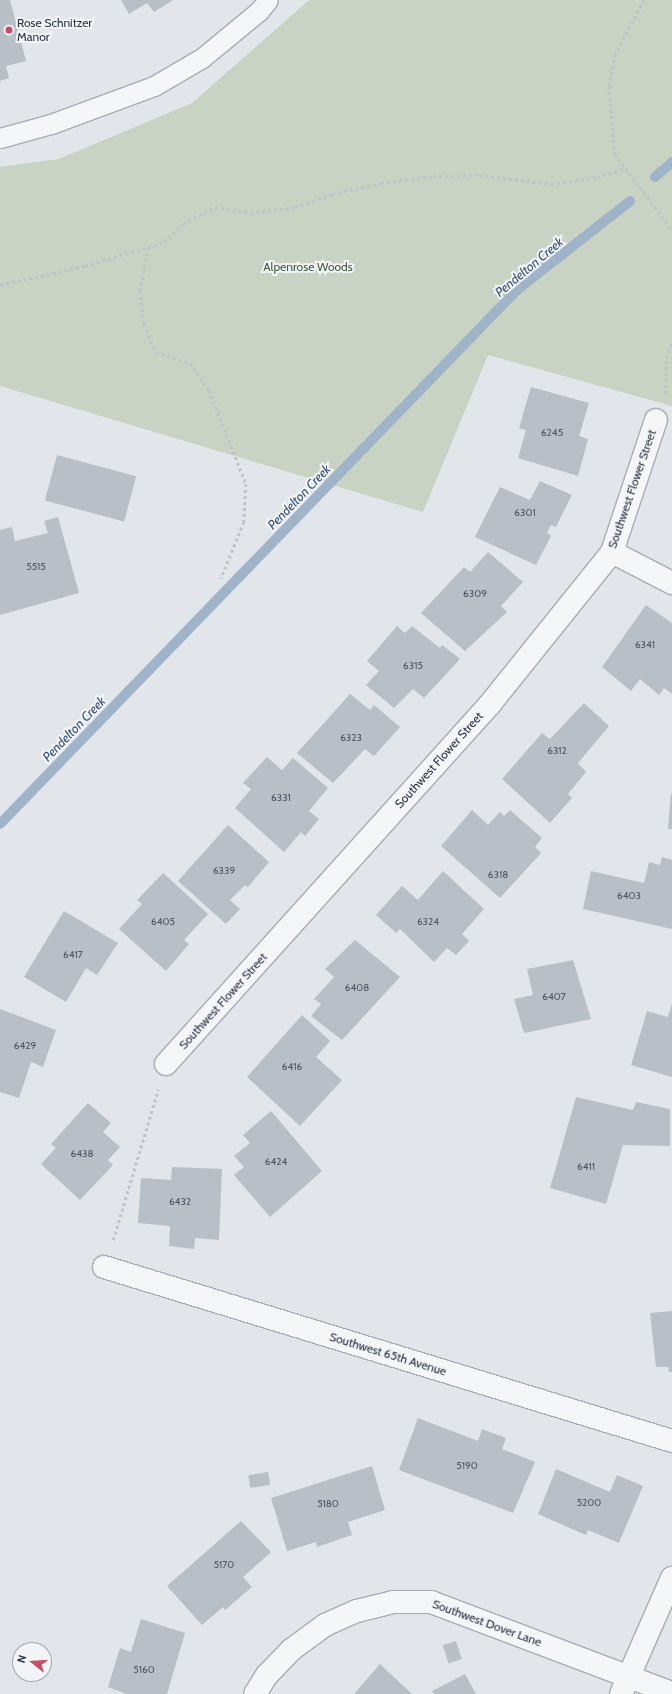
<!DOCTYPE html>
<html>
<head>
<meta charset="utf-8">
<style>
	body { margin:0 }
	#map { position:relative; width:672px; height:1694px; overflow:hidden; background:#e2e5ea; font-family:Cabin,sans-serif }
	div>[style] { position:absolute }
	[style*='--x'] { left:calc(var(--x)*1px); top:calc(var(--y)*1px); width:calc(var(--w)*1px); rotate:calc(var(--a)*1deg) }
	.green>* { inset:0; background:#c8d3c3 }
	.stream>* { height:10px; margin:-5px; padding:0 5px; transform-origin:5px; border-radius:5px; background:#9fb4c8 }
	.building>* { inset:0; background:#b9bfc7; transform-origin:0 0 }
	.path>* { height:2.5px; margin-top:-1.25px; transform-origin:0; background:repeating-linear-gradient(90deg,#c0c3c8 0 3px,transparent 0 6px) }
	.roads { filter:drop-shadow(1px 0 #a7acb4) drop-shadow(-1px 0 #a7acb4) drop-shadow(0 1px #a7acb4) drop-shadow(0 -1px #a7acb4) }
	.service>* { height:19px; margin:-9.5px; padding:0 9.5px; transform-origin:9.5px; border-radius:9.5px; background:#f5f6f8 }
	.minor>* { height:22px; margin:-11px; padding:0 11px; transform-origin:11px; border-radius:11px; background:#f5f6f8 }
	.dots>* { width:11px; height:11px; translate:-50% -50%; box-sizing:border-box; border:2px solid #f2f4f7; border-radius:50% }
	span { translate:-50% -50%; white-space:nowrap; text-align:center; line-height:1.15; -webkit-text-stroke:4px #f2f4f7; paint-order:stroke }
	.number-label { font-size:10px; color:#4e5662 }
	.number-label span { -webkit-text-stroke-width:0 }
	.poi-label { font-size:12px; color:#2b3341 }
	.left { translate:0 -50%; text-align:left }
	.park-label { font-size:12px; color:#405c38 }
	.street-label { font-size:12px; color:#2b3341 }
	.water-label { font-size:13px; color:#365374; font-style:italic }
	.north { position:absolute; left:12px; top:1642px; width:40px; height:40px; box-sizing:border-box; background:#f2f4f7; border:1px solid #a2a7ae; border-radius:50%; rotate:287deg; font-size:11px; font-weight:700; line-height:16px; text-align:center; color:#2b3341 }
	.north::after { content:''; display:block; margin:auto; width:14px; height:18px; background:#ca4c62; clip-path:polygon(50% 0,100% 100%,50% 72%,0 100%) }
</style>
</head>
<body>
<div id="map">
	<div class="green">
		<i style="clip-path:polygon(309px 0,672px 0,672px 406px,488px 355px,423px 512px,0 386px,0 167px,59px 159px,192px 103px)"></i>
	</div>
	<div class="stream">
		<i style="--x:655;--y:177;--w:23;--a:-41"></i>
		<i style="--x:0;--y:824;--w:743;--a:-45.93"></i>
		<i style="--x:517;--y:290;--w:144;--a:-38.2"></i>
	</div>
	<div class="building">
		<i style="clip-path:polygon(0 0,10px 0,26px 61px,6px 66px,9px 78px,0 81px)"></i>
		<i style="clip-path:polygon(121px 0,173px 0,154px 12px,147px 3px,129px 14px)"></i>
		<i style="clip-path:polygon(531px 387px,589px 403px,579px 436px,588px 439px,578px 476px,518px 458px,526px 430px,519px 428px)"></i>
		<i style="left:57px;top:455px;width:82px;height:47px;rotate:15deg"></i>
		<i style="clip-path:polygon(540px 481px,572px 495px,556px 527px,551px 525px,547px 533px,551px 536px,536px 565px,475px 537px,500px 487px,530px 500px)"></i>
		<i style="clip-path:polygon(58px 517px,79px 593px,0 615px,0 530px,12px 527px,15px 541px,48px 533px,44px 521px)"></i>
		<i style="clip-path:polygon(488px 552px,523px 582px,501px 606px,507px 612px,465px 651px,421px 613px,464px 567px,470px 572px)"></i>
		<i style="clip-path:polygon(646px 605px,672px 623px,672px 694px,664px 688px,659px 695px,640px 679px,631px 691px,602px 667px)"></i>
		<i style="clip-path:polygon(397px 626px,405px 633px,412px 626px,440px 648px,442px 645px,460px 659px,424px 698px,413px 689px,394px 708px,366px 685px,379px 671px,367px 661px)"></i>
		<i style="clip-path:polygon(350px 694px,370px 710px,374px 705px,400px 727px,374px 756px,365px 749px,333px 783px,297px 753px)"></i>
		<i style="clip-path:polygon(584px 703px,609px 726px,578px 763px,586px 772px,568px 794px,572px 798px,550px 823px,502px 779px,542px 733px,550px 739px)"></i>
		<i style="clip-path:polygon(267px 757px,282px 770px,293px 758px,328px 788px,309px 811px,319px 819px,305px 836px,301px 832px,284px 852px,235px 808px,251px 789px,243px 783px)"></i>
		<i style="clip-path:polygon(671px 794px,672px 794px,672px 829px,668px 829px)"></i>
		<i style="clip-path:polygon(472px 810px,488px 825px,500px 812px,504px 816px,510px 810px,542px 838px,535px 847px,541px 853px,500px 898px,441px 846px)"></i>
		<i style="clip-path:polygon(228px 825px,269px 862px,248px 887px,245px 885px,230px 900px,240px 909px,226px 924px,178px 881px)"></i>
		<i style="clip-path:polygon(662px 857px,672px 860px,672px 929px,583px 909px,591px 871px,644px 883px,649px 862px,660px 865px)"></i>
		<i style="clip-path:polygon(443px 871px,484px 909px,462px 934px,469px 941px,456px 955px,447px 948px,434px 962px,400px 929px,396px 933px,376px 915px,402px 886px,418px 900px)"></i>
		<i style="clip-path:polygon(163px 873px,208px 914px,184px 940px,189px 944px,166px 971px,119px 929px,142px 904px,137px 900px)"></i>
		<i style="clip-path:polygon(64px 911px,118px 943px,97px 975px,86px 968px,66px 1002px,24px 977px)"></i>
		<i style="clip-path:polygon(355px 940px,400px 977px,342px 1040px,311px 1016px,321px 1004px,314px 999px,334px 977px,325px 969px)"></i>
		<i style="clip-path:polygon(573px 960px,591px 1019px,524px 1033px,514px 999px,533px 995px,527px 969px)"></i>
		<i style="clip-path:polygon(672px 1004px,672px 1077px,631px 1065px,647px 1011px,668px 1017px)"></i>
		<i style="clip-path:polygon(0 1009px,56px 1030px,43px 1067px,31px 1062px,19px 1098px,0 1092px)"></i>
		<i style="clip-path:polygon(302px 1015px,330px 1041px,316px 1057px,342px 1080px,300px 1126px,247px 1077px)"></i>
		<i style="clip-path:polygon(576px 1097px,633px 1110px,636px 1102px,670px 1109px,670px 1146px,623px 1145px,606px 1204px,550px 1188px)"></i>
		<i style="clip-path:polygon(88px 1103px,111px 1123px,103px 1132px,120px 1147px,108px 1160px,113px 1165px,80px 1200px,41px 1164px,56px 1148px,51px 1144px)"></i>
		<i style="clip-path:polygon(271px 1111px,322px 1171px,270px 1217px,234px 1175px,244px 1167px,234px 1156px,250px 1143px,243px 1135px)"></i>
		<i style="clip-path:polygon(172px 1167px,222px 1169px,219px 1240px,195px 1238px,194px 1249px,169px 1246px,170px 1226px,138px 1223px,141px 1178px,171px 1180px)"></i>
		<i style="clip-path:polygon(672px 1311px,672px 1372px,669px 1372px,668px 1367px,656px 1367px,650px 1313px)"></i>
		<i style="clip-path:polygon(418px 1418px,478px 1441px,482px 1429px,506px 1438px,502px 1449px,535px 1462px,513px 1513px,399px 1470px)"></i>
		<i style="clip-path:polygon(372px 1466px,385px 1510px,348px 1522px,352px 1535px,317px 1547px,316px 1542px,287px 1551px,271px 1498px)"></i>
		<i style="clip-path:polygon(556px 1469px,610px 1492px,617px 1475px,643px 1486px,619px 1543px,588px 1530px,586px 1535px,538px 1514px)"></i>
		<i style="left:268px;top:1472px;width:13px;height:20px;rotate:81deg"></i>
		<i style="clip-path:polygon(241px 1521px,271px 1552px,243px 1577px,252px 1587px,225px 1610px,223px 1607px,202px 1625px,167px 1586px)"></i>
		<i style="clip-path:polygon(141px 1619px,185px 1633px,167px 1694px,127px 1694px,108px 1687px,120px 1648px,131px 1652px)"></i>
		<i style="left:456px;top:1641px;width:19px;height:14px;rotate:72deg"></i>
		<i style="clip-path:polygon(380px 1664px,412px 1694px,354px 1694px)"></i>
		<i style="clip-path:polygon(465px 1674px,476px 1694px,434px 1694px,432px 1691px)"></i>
	</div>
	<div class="path">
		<i style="--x:644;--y:0;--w:61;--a:117.4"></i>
		<i style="--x:616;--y:54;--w:33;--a:102"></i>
		<i style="--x:609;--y:86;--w:68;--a:85"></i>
		<i style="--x:615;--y:154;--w:95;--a:53.1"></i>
		<i style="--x:149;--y:247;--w:45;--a:101.6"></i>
		<i style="--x:140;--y:291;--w:33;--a:83"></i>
		<i style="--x:144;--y:324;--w:30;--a:67"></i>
		<i style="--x:156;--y:352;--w:36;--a:18"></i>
		<i style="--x:190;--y:363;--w:33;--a:55"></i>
		<i style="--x:209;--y:390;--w:101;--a:68.5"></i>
		<i style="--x:246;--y:484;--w:38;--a:93"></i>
		<i style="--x:244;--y:522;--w:61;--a:112"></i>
		<i style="--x:0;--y:285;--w:87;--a:-12.6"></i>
		<i style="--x:85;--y:266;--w:83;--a:-16.9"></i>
		<i style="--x:164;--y:242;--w:26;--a:-43"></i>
		<i style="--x:183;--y:224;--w:36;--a:-28"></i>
		<i style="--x:215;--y:207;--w:36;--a:10"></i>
		<i style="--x:250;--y:213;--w:45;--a:-7.6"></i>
		<i style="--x:295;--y:207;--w:39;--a:-19"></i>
		<i style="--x:332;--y:194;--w:50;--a:-12.7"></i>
		<i style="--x:381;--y:183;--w:52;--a:-7.7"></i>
		<i style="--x:433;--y:176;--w:46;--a:-1.2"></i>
		<i style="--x:479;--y:175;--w:73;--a:7.1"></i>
		<i style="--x:551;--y:184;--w:47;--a:-8.7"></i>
		<i style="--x:597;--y:177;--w:32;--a:-16"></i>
		<i style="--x:665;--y:394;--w:36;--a:-88"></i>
		<i style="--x:666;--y:358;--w:17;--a:-69"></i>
		<i style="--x:113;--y:1240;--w:157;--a:-73.3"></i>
	</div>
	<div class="roads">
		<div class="service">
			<i style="--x:0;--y:138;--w:53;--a:-15.4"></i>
			<i style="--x:51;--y:124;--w:110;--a:-20.3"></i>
			<i style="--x:154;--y:86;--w:56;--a:-30.3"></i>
			<i style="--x:202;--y:58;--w:74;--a:-39.5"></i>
			<i style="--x:259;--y:11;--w:14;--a:-51"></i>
		</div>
		<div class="minor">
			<i style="--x:612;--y:552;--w:68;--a:27.3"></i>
			<i style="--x:166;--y:1064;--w:484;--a:-48"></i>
			<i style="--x:490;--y:704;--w:195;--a:-51.2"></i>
			<i style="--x:612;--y:552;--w:139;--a:-71.6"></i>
			<i style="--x:104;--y:1267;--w:594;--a:17.03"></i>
			<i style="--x:255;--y:1694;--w:22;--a:-58"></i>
			<i style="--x:267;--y:1675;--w:35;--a:-46"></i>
			<i style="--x:291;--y:1650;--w:42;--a:-36.3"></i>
			<i style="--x:325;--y:1625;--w:35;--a:-24"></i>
			<i style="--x:357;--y:1611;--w:37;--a:-14"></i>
			<i style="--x:393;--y:1602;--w:38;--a:0"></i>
			<i style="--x:431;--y:1602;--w:258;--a:20.7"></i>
			<i style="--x:621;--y:1694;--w:127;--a:-66.3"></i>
		</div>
	</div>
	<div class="dots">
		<i style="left:9px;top:30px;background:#ca4c62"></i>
	</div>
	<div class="number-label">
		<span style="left:552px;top:433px">6245</span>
		<span style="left:525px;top:513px">6301</span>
		<span style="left:36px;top:567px">5515</span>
		<span style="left:475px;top:594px">6309</span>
		<span style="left:645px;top:645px">6341</span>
		<span style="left:413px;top:666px">6315</span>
		<span style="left:351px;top:738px">6323</span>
		<span style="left:557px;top:751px">6312</span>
		<span style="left:281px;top:798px">6331</span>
		<span style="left:224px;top:871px">6339</span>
		<span style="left:498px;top:875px">6318</span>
		<span style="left:629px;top:896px">6403</span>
		<span style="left:163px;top:922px">6405</span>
		<span style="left:428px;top:922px">6324</span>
		<span style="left:73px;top:955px">6417</span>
		<span style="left:357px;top:988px">6408</span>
		<span style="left:554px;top:997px">6407</span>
		<span style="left:25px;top:1046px">6429</span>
		<span style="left:292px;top:1067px">6416</span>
		<span style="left:82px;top:1154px">6438</span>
		<span style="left:276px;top:1162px">6424</span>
		<span style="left:586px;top:1167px">6411</span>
		<span style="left:180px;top:1202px">6432</span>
		<span style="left:467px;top:1466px">5190</span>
		<span style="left:589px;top:1503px">5200</span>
		<span style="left:328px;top:1504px">5180</span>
		<span style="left:224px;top:1565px">5170</span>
		<span style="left:144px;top:1670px">5160</span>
	</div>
	<div class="poi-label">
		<span class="left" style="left:17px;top:30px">Rose Schnitzer<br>Manor</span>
	</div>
	<div class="park-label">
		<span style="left:308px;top:267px">Alpenrose Woods</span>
	</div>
	<div class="street-label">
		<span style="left:632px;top:489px;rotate:-71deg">Southwest Flower Street</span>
		<span style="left:439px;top:760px;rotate:-48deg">Southwest Flower Street</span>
		<span style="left:223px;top:1001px;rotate:-48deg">Southwest Flower Street</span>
		<span style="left:388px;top:1354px;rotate:17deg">Southwest 65th Avenue</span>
		<span style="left:487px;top:1623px;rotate:20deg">Southwest Dover Lane</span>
	</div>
	<div class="water-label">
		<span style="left:529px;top:267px;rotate:-40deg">Pendelton Creek</span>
		<span style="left:299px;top:497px;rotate:-46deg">Pendelton Creek</span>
		<span style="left:74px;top:729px;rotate:-46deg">Pendelton Creek</span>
	</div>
	<div class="north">N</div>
</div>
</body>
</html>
